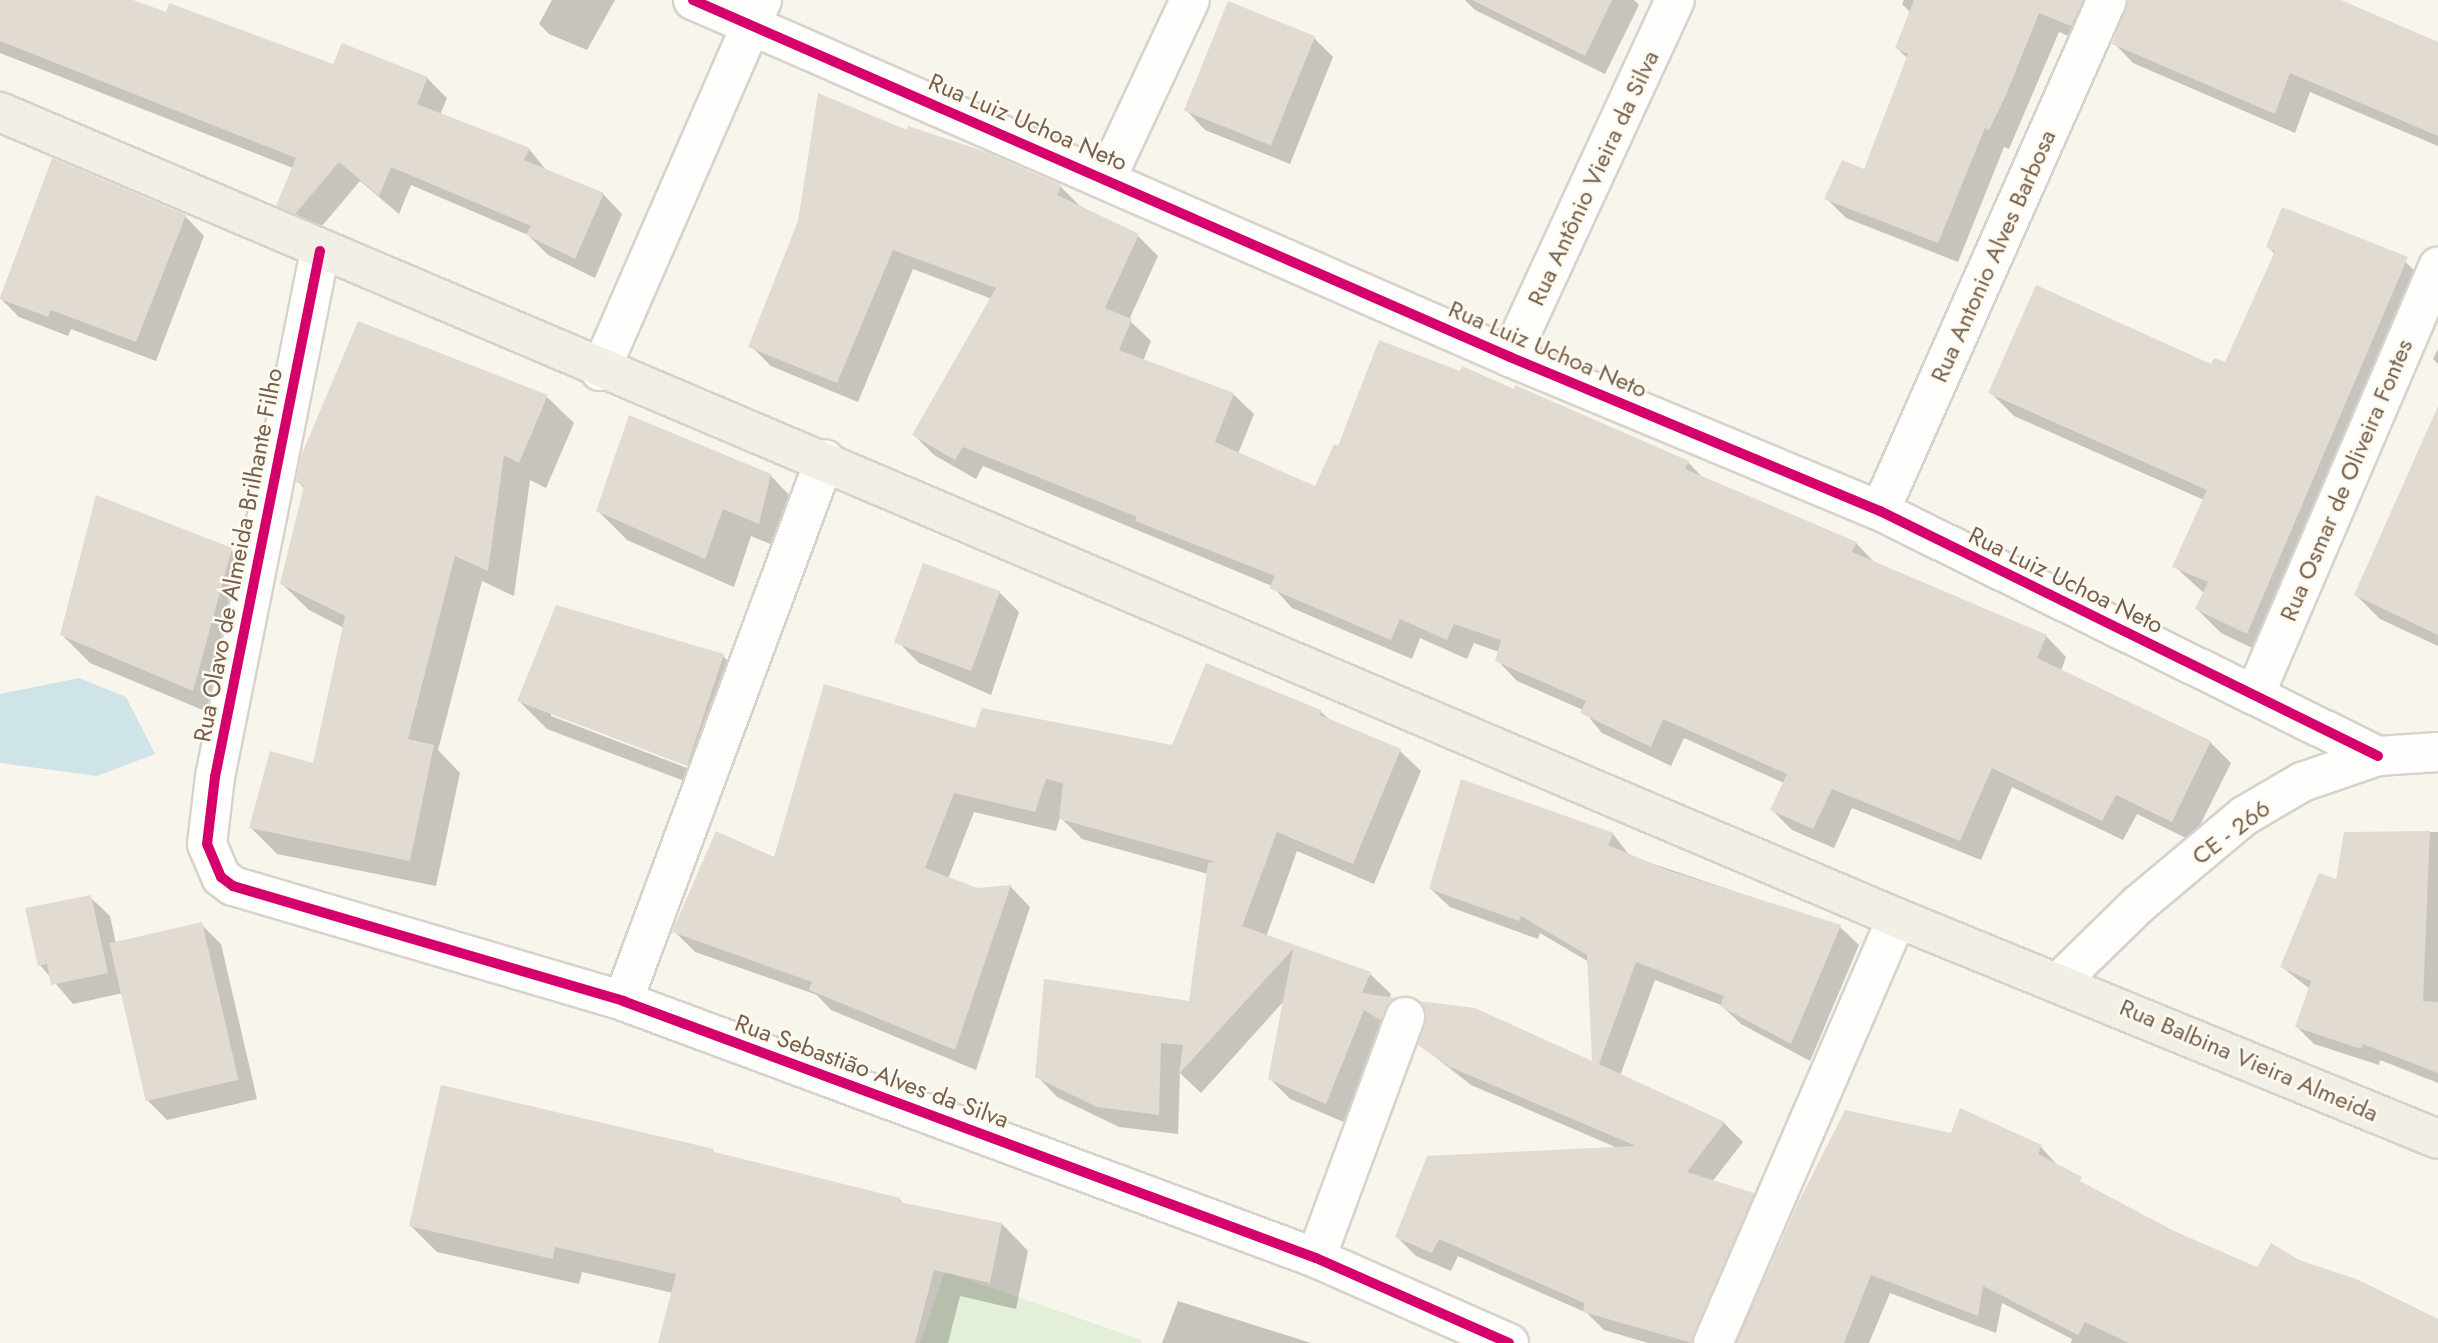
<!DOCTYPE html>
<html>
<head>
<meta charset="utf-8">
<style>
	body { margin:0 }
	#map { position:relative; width:2438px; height:1343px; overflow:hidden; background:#f8f5ed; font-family:Jost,sans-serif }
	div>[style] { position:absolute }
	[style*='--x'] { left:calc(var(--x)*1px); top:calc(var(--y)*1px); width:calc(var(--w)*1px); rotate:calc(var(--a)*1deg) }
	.green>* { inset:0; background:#e3efd8 }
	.water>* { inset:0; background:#cfe4e7 }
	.shadow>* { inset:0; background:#0003 }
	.building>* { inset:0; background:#e2dbd2; transform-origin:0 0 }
	.roads { filter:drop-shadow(2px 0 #d7d2cb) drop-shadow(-2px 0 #d7d2cb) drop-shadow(0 2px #d7d2cb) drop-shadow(0 -2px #d7d2cb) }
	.minor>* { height:38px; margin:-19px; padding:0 19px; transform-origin:19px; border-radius:19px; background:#fefefc }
	.major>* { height:38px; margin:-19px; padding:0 19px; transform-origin:19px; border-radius:19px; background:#f2efe7 }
	.cycleway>* { height:10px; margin:-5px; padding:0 5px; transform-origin:5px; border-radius:5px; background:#d6006c }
	span { translate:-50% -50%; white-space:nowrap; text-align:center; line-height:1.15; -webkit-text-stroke:5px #fefaef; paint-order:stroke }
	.street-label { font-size:24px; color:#765f4d }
</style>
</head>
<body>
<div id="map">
	<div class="green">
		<i style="clip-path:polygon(945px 1272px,1142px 1340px,1141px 1343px,920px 1343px)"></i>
	</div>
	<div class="water">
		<i style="clip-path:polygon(79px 678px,126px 697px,155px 754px,97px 776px,0 763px,0 694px)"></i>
	</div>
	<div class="shadow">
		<i style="clip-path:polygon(0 0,128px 0,334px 67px,427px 78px,447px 98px,440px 115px,529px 149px,547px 171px,603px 194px,622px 214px,595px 278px,548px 255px,528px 235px,411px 185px,399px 214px,360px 181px,316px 233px,298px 225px,279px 205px,293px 168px,0 53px)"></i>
		<i style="clip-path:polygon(552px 0,615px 0,587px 50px,549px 34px,539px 24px)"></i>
		<i style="clip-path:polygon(1465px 0,1634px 0,1639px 5px,1605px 74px,1475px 10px)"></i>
		<i style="clip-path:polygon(1904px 0,2122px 0,2091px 45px,2059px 32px,2009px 149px,2004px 147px,1958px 262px,1846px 218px,1826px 198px,1865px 171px,1908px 59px,1897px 48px,1911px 13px,1902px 4px)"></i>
		<i style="clip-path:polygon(2130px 0,2329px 0,2438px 45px,2438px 146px,2310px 92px,2295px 133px,2133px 63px,2114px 43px)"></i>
		<i style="clip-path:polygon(1314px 38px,1333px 57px,1290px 164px,1205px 130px,1186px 110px)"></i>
		<i style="clip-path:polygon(908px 132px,1060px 186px,1080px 206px,1138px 236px,1158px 256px,1129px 320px,1151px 341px,1143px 361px,1233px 394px,1254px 414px,1238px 454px,1316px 488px,1688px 462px,1704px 479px,1856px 543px,1876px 564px,2046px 636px,2066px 657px,2061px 671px,2210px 742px,2231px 763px,2192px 841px,2137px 814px,2123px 840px,2012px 787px,1981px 860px,1852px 808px,1834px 848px,1792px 830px,1772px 810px,1784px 783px,1684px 738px,1671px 766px,1602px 733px,1583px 710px,1517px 681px,1497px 660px,1499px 652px,1474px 643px,1467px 659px,1420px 638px,1412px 659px,1292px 608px,1272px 586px,983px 466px,976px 479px,934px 455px,914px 435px,992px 299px,913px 269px,858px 402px,771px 366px,751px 346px)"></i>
		<i style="clip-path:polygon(53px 160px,185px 216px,204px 236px,156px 361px,71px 329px,68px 336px,19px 317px,0 298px)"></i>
		<i style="clip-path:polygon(2268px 247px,2399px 255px,2423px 280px,2271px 657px,2221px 633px,2197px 609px,2204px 593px,2174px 566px,2204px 500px,2014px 416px,1990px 392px,2226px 365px,2275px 254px)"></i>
		<i style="clip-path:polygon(2438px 349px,2438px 364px,2433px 359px)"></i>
		<i style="clip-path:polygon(547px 397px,574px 423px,546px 488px,530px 480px,514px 596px,482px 581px,438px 750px,460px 773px,436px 886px,277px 854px,251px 828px,314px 765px,344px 628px,309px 610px,282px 584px,305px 489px,298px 482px)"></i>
		<i style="clip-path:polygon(2438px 411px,2438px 646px,2380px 619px,2356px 595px)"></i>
		<i style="clip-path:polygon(770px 475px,798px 504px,787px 551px,751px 536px,734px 587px,627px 540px,598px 511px)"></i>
		<i style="clip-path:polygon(231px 550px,260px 578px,222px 718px,90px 663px,61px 634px)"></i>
		<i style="clip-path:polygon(999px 592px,1019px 612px,991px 695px,919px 663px,899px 643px)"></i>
		<i style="clip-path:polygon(evenodd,723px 656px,751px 684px,716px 793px,547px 729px,519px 701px,723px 656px,551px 712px,696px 768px,695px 771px,551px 716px,551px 712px)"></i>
		<i style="clip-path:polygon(1320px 711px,1331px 721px,1400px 751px,1421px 771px,1374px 884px,1297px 851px,1266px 937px,1370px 974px,1391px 994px,1389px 999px,1415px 1020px,1346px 1123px,1290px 1099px,1269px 1078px,1284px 1001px,1201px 1093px,1180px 1073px,1178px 1134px,1119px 1127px,1057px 1097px,1037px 1076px,1190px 1003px,1208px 874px,1082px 839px,1060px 817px,1056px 831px,974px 812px,948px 879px,976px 890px,1010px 886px,1030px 907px,976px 1070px,831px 1010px,817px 995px,695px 952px,674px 931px,775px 859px,976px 730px,1174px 747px)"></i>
		<i style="clip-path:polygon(2438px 832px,2438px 1083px,2380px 1060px,2379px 1065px,2314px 1044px,2297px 1027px,2310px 989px,2282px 967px,2338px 882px,2346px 834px)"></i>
		<i style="clip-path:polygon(1613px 834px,1630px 856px,1840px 927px,1859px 945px,1810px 1061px,1741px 1024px,1721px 1005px,1655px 980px,1620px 1076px,1724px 1123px,1743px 1142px,1712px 1182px,1753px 1194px,1772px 1213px,1718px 1343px,1648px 1343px,1604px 1330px,1587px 1313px,1458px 1256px,1451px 1271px,1416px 1256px,1397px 1237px,1620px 1149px,1471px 1085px,1420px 1045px,1593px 1064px,1589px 962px,1540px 933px,1538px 939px,1450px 907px,1431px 889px)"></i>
		<i style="clip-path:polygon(90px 897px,110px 916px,116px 944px,201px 924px,221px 944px,257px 1099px,167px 1120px,147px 1100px,123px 993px,73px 1004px,40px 965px)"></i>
		<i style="clip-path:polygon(1961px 1110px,2041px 1147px,2059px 1167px,2092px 1190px,2174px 1233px,2258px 1270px,2298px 1262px,2438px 1320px,2438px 1343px,2071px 1343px,2072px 1339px,2002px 1303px,1996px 1333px,1890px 1293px,1869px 1343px,1736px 1343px,1798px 1205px,1952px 1135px)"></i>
		<i style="clip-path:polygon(713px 1151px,718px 1155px,899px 1199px,905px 1206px,1002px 1224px,1028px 1251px,1016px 1309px,960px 1296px,948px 1343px,660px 1343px,673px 1293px,582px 1272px,579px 1284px,437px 1252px,411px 1226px)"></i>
		<i style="clip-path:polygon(1178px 1301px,1311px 1343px,1162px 1343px)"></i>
	</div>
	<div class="building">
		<i style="clip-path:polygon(0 0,133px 0,166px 12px,169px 3px,333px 64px,342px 43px,428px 77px,417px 104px,530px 148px,524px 160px,604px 193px,575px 259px,526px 235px,531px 226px,391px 167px,379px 196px,339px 162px,295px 214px,276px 206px,296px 158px,0 41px)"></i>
		<i style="clip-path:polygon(1472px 0,1612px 0,1585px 56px)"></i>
		<i style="clip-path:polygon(1914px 0,2083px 0,2071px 26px,2039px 13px,2006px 95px,1989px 130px,1985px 128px,1938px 243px,1824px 199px,1842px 160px,1864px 169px,1908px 54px,1895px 48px)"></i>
		<i style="clip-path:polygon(2128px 0,2341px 0,2438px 42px,2438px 136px,2290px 73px,2275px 114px,2112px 44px)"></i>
		<i style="left:1228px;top:1px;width:94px;height:118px;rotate:22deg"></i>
		<i style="clip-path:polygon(818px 93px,907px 130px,908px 126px,989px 153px,1061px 185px,1057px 195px,1139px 234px,1105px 308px,1132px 319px,1119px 350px,1234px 393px,1215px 442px,1315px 486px,1334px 444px,1338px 446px,1379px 340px,1460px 371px,1462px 366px,1514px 389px,1515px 385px,1689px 461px,1685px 469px,1857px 542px,1852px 552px,2047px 635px,2037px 658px,2211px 741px,2172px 822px,2116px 795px,2102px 821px,1992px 768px,1960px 841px,1832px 789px,1813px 829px,1770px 810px,1787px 774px,1663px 719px,1651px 747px,1580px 713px,1586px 701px,1495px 661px,1501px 640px,1454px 624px,1447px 640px,1400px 619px,1391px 640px,1269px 588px,1275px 576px,1135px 521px,1137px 517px,963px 447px,955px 460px,912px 435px,996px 288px,893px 250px,837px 383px,748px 347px,798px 221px)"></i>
		<i style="clip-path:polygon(52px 158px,186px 215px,136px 342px,51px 310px,48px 317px,0 299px)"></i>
		<i style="clip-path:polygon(2282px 207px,2408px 257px,2247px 634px,2195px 609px,2208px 582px,2172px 567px,2207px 490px,1988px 393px,2036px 285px,2211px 364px,2214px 358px,2225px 362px,2275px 251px,2266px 247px)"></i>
		<i style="clip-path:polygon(358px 321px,548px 395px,519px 463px,504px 455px,488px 571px,455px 556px,408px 739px,434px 745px,410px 861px,249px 828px,270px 751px,313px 763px,345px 616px,280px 584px,304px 486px,296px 482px,301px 456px)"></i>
		<i style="clip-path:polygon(2438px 406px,2438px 635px,2354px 595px)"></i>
		<i style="clip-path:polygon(629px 415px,771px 474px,759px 524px,723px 509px,705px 559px,596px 511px)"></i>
		<i style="clip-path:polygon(96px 495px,232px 548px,193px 691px,60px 635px)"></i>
		<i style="left:923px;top:563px;width:82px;height:85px;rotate:20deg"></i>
		<i style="clip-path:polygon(556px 605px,724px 654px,687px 766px,517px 701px)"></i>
		<i style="clip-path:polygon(1206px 663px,1321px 710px,1320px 715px,1401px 749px,1353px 864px,1277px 832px,1242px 926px,1371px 972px,1362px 993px,1396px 998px,1380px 1020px,1364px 1010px,1326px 1104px,1268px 1079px,1293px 949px,1179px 1074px,1183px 1045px,1161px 1043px,1159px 1115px,1097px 1107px,1035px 1077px,1044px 979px,1189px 1001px,1208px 863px,1216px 862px,1059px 819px,1063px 783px,1046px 779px,1035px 812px,954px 793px,925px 868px,977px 888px,1011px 885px,955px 1050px,809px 990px,812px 982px,672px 932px,716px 831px,774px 857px,824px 684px,975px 728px,982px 708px,1172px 745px)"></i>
		<i style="clip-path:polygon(1461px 779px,1614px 833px,1608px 845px,1670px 871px,1841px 925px,1791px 1044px,1720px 1006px,1724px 996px,1636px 962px,1599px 1064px,1725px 1122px,1687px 1172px,1754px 1193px,1692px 1343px,1583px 1312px,1584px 1303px,1439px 1239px,1432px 1253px,1395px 1237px,1427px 1156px,1636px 1146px,1450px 1067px,1418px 1045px,1427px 1014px,1419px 1001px,1475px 1008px,1592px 1061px,1587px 955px,1521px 916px,1519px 921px,1429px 889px)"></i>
		<i style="clip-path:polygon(2430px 831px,2423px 1001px,2438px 1002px,2438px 1073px,2363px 1044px,2361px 1049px,2295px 1027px,2311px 981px,2280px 967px,2319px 873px,2336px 879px,2344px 832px)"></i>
		<i style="clip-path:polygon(91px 895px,108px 973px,51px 985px,47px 964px,38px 966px,25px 908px)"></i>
		<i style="left:202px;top:922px;width:162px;height:95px;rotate:77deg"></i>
		<i style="clip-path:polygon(441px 1085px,714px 1149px,714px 1152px,900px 1198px,899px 1202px,1002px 1223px,990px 1283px,934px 1270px,915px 1343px,658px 1343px,676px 1274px,555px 1247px,553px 1259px,409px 1226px)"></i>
		<i style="clip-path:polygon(1960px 1108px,2042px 1145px,2038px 1154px,2082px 1177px,2080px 1181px,2174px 1231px,2257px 1267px,2271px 1243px,2299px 1260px,2359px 1280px,2438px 1319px,2438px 1343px,2129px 1343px,2085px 1322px,2078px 1335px,1983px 1286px,1978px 1316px,1871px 1275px,1844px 1343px,1737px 1343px,1797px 1205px,1845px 1110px,1951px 1133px)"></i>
	</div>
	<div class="roads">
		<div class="minor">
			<i style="--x:693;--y:0;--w:892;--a:23.6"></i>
			<i style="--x:1510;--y:357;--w:401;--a:22.6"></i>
			<i style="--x:1880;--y:511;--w:555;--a:26.2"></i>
			<i style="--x:1107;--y:177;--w:195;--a:-64.9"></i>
			<i style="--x:320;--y:251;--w:536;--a:101.29"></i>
			<i style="--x:215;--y:777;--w:67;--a:96.8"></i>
			<i style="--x:207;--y:844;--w:36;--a:67"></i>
			<i style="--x:221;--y:877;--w:15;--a:37"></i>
			<i style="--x:233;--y:886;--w:407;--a:16.4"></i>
			<i style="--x:623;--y:1001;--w:739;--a:20.35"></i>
			<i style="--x:1316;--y:1258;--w:211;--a:23.8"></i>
			<i style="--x:1510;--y:357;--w:393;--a:-65.2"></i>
			<i style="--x:600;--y:371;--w:405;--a:-66.4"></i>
			<i style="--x:1880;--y:511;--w:559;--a:-66.05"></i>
			<i style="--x:2255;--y:694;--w:465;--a:-66.8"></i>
			<i style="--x:2060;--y:981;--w:110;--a:-44.3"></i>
			<i style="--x:2139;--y:904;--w:137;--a:-40"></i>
			<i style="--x:2244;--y:816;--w:67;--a:-30.4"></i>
			<i style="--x:2302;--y:782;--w:80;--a:-18.9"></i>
			<i style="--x:2378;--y:756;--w:60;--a:-3.8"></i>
			<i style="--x:623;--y:1001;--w:578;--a:-69.56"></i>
			<i style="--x:1316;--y:1258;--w:257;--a:-69.7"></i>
			<i style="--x:1713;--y:1343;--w:463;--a:-66.6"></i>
		</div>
		<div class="major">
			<i style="--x:0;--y:112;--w:2061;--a:23.02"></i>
			<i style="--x:1897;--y:918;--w:584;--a:22.22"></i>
		</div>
	</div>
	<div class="cycleway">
		<i style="--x:693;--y:0;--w:892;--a:23.6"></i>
		<i style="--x:1510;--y:357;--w:401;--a:22.6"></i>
		<i style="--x:1880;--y:511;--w:555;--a:26.2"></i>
		<i style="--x:320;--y:251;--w:536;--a:101.29"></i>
		<i style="--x:215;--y:777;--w:67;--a:96.8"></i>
		<i style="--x:207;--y:844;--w:36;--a:67"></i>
		<i style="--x:221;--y:877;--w:15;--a:37"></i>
		<i style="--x:233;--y:886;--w:407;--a:16.4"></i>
		<i style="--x:623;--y:1001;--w:739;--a:20.35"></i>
		<i style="--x:1316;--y:1258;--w:211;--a:23.8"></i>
	</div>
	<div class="street-label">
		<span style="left:1028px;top:122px;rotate:23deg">Rua Luiz Uchoa Neto</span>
		<span style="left:1593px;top:178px;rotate:-65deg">Rua Antônio Vieira da Silva</span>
		<span style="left:1993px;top:256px;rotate:-66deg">Rua Antonio Alves Barbosa</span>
		<span style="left:1548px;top:349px;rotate:23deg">Rua Luiz Uchoa Neto</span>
		<span style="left:2346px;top:480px;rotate:-67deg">Rua Osmar de Oliveira Fontes</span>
		<span style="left:238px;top:555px;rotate:-79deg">Rua Olavo de Almeida Brilhante Filho</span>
		<span style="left:2066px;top:580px;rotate:26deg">Rua Luiz Uchoa Neto</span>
		<span style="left:2231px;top:832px;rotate:-37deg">CE - 266</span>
		<span style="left:2249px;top:1060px;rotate:23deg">Rua Balbina Vieira Almeida</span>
		<span style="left:872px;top:1071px;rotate:20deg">Rua Sebastião Alves da Silva</span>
	</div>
</div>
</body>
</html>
